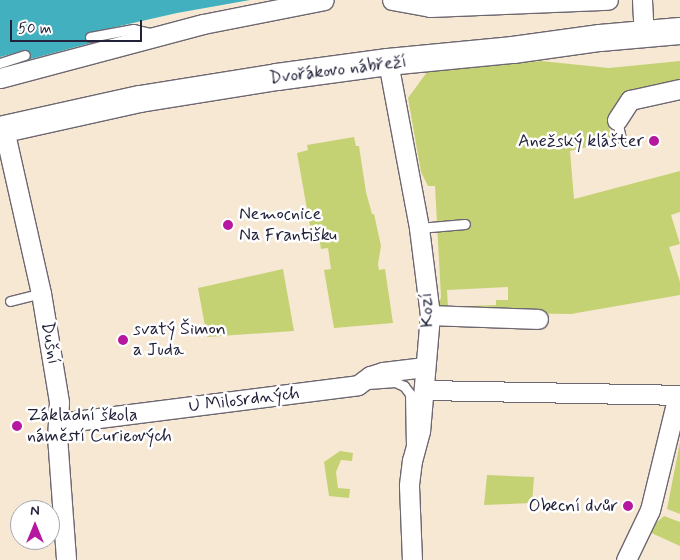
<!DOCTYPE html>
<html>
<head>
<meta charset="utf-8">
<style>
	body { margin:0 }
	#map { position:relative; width:680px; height:560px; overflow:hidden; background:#f7e8d4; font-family:Mynerve,sans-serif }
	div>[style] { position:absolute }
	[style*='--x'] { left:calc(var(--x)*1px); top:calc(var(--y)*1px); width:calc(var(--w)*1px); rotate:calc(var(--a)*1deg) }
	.green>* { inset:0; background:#c5d273 }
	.water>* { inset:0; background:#42b0bf }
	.roads { filter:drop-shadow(1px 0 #6d6771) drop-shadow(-1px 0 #6d6771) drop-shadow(0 1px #6d6771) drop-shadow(0 -1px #6d6771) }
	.lane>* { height:9px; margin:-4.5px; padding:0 4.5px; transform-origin:4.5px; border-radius:4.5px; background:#fff }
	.street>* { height:19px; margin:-9.5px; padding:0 9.5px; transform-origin:9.5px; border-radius:9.5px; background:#fff }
	.secondary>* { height:26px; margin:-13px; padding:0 13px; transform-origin:13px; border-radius:13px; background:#fff }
	.dots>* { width:14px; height:14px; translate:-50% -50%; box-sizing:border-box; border:2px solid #fff; border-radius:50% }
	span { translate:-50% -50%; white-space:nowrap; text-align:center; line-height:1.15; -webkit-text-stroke:5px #fff; paint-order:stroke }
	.street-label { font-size:18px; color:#22223b }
	.poi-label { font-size:18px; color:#22223b }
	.right { translate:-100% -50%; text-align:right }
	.left { translate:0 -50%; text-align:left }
	.north { position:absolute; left:10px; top:500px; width:50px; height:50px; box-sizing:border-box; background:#fff; border:1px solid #a7a7b1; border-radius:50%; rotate:0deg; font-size:14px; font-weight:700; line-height:20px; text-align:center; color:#22223b }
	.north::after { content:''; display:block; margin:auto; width:18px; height:22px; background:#b5179e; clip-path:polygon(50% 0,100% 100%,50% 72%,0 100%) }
	.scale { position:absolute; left:10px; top:20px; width:132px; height:22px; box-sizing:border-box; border:2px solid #22223b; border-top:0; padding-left:6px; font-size:15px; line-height:18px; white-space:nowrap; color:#22223b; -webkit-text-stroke:4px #fff; paint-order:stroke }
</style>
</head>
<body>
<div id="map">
	<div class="green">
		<i style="clip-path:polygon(evenodd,541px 61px,609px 68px,680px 61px,680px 83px,623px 95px,608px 124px,613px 141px,570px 151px,574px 199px,680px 171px,680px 212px,671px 215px,680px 244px,669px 247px,680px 282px,680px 295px,571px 314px,436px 312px,441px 297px,435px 186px,428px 186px,421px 172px,408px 98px,427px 72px,541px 61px,508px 287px,508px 300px,496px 300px,496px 305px,448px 307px,447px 290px,508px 287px)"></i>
		<i style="clip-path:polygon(354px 137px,356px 146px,359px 146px,366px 192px,372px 214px,374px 214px,381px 246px,378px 264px,379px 270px,385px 269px,393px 323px,334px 328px,324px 270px,331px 269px,328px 248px,321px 249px,317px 224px,310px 226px,297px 153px,308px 150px,307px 145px)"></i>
		<i style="clip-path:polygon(283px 269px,294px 331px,207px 337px,198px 288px)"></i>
		<i style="clip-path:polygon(680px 442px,680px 514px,667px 509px)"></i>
		<i style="clip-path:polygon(340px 451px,353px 453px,352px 461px,341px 460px,336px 472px,338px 488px,350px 489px,349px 498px,329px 496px,324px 462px)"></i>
		<i style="clip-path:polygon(487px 475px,534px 477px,532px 503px,484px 505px)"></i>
		<i style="clip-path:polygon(664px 516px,680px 522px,680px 546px,647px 531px)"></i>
	</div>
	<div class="water">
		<i style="clip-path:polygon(0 0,250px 0,177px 13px,89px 33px,91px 43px,27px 60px,23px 51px,0 57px)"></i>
	</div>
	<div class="roads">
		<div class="lane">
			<i style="--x:90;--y:37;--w:44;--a:-10.5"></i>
			<i style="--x:133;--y:29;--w:18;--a:13"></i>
			<i style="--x:0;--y:63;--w:26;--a:-18"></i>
			<i style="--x:617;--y:120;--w:19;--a:78"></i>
			<i style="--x:419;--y:228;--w:46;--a:-5"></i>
			<i style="--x:10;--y:301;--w:32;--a:-14"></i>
			<i style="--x:368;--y:384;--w:27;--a:-4"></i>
			<i style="--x:395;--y:382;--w:10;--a:24"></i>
			<i style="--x:404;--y:386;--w:10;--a:53"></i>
			<i style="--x:410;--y:394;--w:50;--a:88.9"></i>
		</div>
		<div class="street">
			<i style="--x:392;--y:0;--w:39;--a:10"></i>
			<i style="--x:430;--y:7;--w:178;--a:-2.3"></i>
			<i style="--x:642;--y:0;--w:33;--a:87"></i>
			<i style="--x:388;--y:62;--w:169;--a:79.4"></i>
			<i style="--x:419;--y:228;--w:88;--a:82.8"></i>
			<i style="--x:430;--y:315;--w:116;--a:94.9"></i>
			<i style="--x:420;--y:431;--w:30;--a:105"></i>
			<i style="--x:412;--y:460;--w:26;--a:97"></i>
			<i style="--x:409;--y:486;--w:74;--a:87.7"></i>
			<i style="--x:0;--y:78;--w:210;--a:-14.9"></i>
			<i style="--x:203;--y:24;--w:123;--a:-11.2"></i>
			<i style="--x:617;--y:120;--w:24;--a:-57"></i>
			<i style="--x:630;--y:100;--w:51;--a:-12.4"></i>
			<i style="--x:4;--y:129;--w:168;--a:77.3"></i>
			<i style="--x:41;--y:293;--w:110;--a:80.6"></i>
			<i style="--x:59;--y:402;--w:34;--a:93"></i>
			<i style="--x:57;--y:436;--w:124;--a:85.8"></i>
			<i style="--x:430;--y:315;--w:108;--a:2.1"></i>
			<i style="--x:425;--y:390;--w:253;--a:1.1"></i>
			<i style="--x:59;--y:423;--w:301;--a:-7.2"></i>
			<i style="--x:358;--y:385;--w:15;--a:-37"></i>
			<i style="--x:370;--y:376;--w:14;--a:-17"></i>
			<i style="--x:383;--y:372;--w:42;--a:-6.8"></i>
			<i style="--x:626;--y:560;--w:55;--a:-64.4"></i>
			<i style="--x:650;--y:510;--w:118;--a:-76.3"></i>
		</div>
		<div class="secondary">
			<i style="--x:0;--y:130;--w:143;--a:-12.5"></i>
			<i style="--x:140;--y:99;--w:139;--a:-9.1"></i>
			<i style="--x:277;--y:77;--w:112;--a:-7.7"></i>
			<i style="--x:388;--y:62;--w:126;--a:-5.5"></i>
			<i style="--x:513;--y:50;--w:88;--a:-7.9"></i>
			<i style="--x:600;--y:38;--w:80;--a:-5"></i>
		</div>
	</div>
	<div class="dots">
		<i style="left:654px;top:141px;background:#b5179e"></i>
		<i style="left:228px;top:225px;background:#b5179e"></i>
		<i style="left:123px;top:340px;background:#b5179e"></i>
		<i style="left:17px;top:426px;background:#b5179e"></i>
		<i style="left:628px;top:506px;background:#b5179e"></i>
	</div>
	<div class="street-label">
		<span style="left:338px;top:70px;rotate:-7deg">Dvořákovo nábřeží</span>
		<span style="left:427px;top:310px;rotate:-92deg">Kozí</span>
		<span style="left:50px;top:343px;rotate:81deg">Dušní</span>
		<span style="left:244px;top:400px;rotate:-7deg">U Milosrdných</span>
	</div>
	<div class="poi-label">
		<span class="right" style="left:644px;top:141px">Anežský klášter</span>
		<span class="left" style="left:239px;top:225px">Nemocnice<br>Na Františku</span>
		<span class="left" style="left:133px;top:340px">svatý Šimon<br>a Juda</span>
		<span class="left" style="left:27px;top:426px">Základní škola<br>náměstí Curieových</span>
		<span class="right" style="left:618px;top:506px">Obecní dvůr</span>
	</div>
	<div class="north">N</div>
	<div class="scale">50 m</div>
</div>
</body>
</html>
